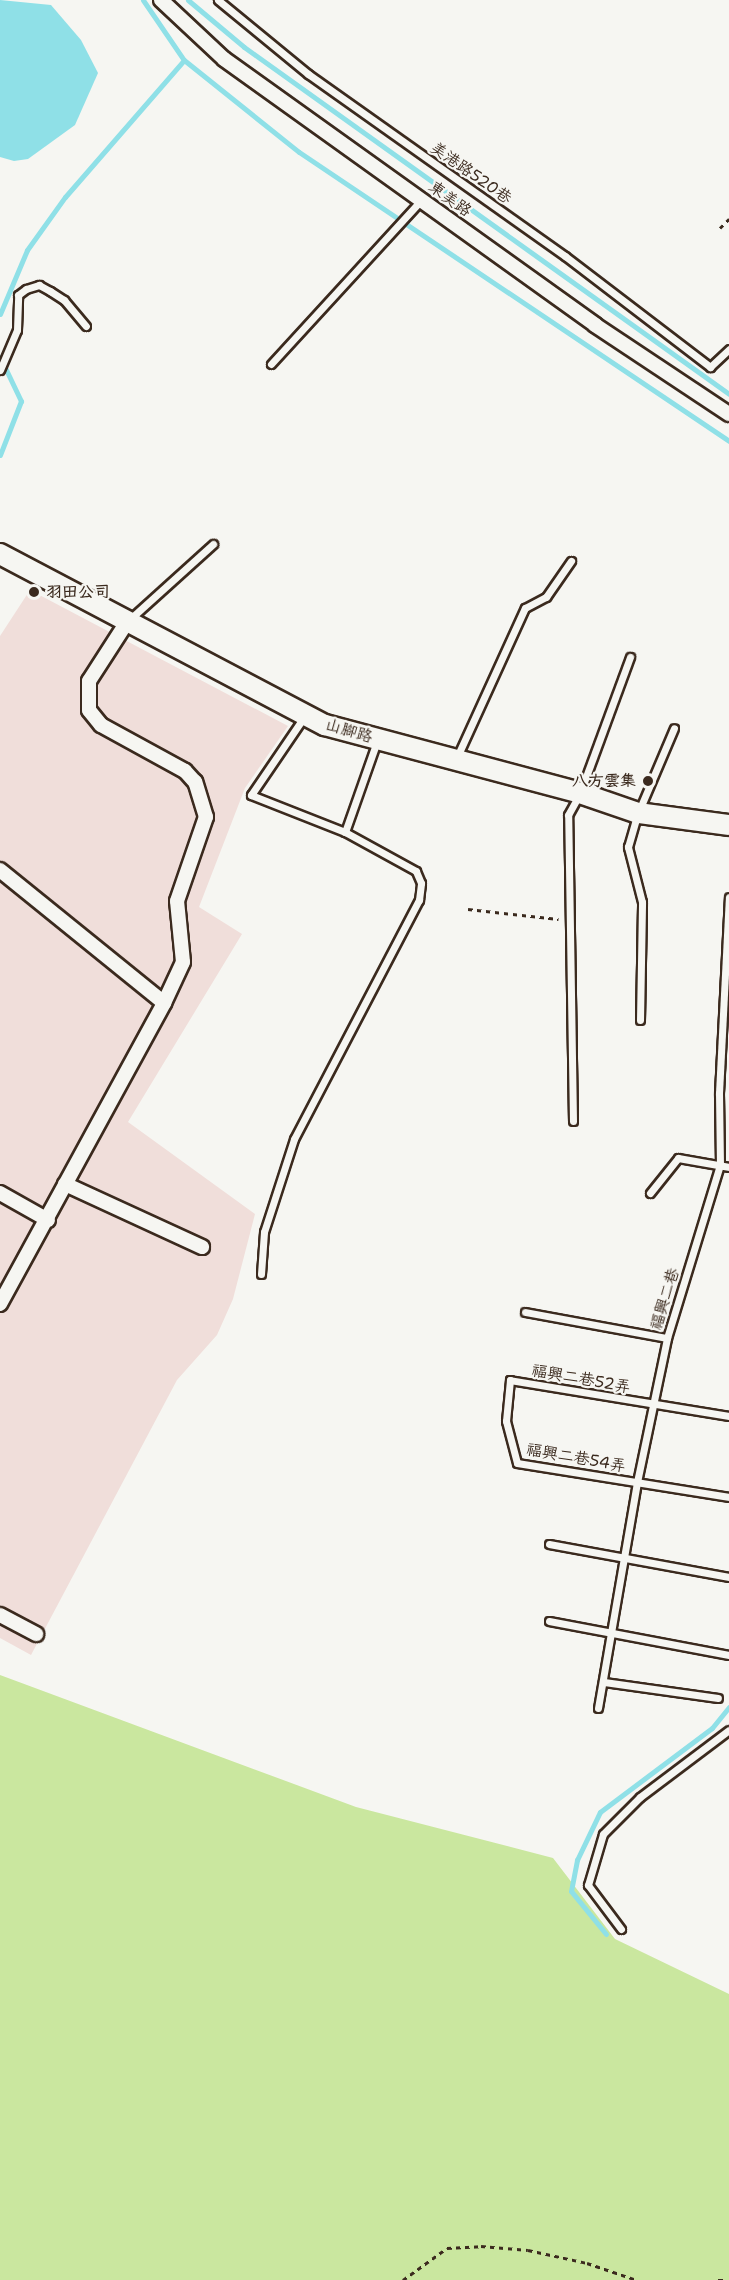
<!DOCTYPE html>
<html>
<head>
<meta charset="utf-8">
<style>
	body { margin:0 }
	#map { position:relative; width:729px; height:2280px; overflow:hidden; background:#f6f6f2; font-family:"Shantell Sans","LXGW WenKai TC",sans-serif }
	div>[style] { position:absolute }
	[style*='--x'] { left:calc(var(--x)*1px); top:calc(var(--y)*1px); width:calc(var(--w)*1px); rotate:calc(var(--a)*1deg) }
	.built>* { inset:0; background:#f0deda }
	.green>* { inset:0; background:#cae79f }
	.water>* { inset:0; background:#8fe0e7 }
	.stream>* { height:5px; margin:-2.5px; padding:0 2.5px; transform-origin:2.5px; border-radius:2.5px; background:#8fe0e7 }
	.path>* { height:3px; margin-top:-1.5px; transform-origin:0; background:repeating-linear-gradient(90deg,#3b2a1e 0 4.5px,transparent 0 9px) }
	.roads { filter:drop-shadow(2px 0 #3b2a1e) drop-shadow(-2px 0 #3b2a1e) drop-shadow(0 2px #3b2a1e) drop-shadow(0 -2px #3b2a1e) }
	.service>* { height:7px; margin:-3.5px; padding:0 3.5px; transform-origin:3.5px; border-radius:3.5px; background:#f6f6f2 }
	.minor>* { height:14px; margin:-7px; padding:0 7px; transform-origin:7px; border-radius:7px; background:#f6f6f2 }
	.secondary>* { height:20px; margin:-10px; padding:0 10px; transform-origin:10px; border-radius:10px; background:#f6f6f2 }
	.dots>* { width:16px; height:16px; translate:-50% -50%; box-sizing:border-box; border:3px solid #f6f6f2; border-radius:50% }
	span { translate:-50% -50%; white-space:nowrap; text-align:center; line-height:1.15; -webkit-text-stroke:4.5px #f6f6f2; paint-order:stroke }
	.street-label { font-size:16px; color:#3b2a1e }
	.poi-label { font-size:16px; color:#3b2a1e; font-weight:700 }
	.left { translate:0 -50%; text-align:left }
	.right { translate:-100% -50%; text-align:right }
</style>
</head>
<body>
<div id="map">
	<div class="built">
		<i style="clip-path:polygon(30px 590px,288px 726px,245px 788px,199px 907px,242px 934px,128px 1122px,255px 1214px,233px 1299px,217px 1335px,177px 1380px,31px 1655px,0 1638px,0 636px)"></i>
	</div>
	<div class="green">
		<i style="clip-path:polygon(0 1675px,356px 1807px,553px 1858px,615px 1939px,729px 1994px,729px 2280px,0 2280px)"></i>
	</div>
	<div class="water">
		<i style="clip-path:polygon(0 0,51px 5px,81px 40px,98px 73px,75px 125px,28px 159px,14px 161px,0 157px)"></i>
	</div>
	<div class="stream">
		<i style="--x:143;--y:0;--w:73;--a:55.7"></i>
		<i style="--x:184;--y:60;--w:147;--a:38.7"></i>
		<i style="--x:299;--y:152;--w:518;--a:33.9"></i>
		<i style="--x:188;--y:0;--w:73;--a:40"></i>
		<i style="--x:244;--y:47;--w:596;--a:35.58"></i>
		<i style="--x:0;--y:314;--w:69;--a:-67.1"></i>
		<i style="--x:27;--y:250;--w:65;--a:-54.4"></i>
		<i style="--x:65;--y:197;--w:181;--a:-49"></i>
		<i style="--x:0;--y:357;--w:49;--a:64.5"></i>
		<i style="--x:21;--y:401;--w:58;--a:111.3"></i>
		<i style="--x:606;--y:1934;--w:55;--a:-129.1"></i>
		<i style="--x:571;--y:1891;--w:32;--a:-79"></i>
		<i style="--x:577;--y:1860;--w:53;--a:-64.4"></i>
		<i style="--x:600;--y:1812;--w:140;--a:-36.9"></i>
		<i style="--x:712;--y:1728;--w:27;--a:-51"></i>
	</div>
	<div class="path">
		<i style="--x:720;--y:228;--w:13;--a:-45"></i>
		<i style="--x:468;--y:909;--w:91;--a:6.3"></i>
		<i style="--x:403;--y:2280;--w:54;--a:-36"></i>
		<i style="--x:447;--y:2248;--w:34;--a:-3"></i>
		<i style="--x:481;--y:2246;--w:47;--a:4.9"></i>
		<i style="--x:528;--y:2250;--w:60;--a:12.4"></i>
		<i style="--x:587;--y:2263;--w:53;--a:18.8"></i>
		<i style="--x:718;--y:2280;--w:5;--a:0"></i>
	</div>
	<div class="roads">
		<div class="service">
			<i style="--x:218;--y:0;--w:117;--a:39.4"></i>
			<i style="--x:308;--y:74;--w:315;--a:35.3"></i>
			<i style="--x:565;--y:256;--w:183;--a:37.4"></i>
			<i style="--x:710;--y:367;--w:26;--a:-43"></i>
			<i style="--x:271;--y:364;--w:224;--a:-47.5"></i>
			<i style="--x:0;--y:370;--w:43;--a:-67"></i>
			<i style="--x:17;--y:330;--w:35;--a:-88"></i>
			<i style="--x:18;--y:295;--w:10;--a:-37"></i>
			<i style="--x:26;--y:289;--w:14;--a:-17"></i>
			<i style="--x:39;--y:285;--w:13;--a:29"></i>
			<i style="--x:50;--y:291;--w:17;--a:33"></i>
			<i style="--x:64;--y:300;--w:34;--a:50"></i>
			<i style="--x:130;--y:619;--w:112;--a:-42.1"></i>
			<i style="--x:457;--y:757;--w:164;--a:-65.5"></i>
			<i style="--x:525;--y:608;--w:24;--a:-28"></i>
			<i style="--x:546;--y:597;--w:44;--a:-55.2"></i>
			<i style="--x:345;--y:832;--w:96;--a:-70.6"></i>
			<i style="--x:640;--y:1020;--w:118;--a:-89"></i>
			<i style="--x:642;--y:902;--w:57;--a:-104.3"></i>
			<i style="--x:628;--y:847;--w:35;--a:-74"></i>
			<i style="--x:638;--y:813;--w:92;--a:-67"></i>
			<i style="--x:573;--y:1121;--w:306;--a:-90.9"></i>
			<i style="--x:568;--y:815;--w:25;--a:-61"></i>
			<i style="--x:580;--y:793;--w:145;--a:-69.8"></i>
			<i style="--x:650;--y:1193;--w:45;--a:-51.3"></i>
			<i style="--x:678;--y:1158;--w:52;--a:10"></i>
			<i style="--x:261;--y:1274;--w:42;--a:-85.9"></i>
			<i style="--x:264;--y:1232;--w:98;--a:-72.1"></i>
			<i style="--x:294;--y:1139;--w:270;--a:-62.4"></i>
			<i style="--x:419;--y:900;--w:17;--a:-83"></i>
			<i style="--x:421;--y:883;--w:13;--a:-113"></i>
			<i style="--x:416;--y:871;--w:81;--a:-151.2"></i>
			<i style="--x:345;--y:832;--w:101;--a:-158.5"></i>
			<i style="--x:251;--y:795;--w:94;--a:-55.8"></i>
			<i style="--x:525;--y:1312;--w:144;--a:10.4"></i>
			<i style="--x:729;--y:1416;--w:222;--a:-170.7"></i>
			<i style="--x:510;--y:1380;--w:41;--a:95.6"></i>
			<i style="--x:506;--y:1421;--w:43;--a:75.3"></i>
			<i style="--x:517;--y:1463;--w:215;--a:9.1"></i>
			<i style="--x:549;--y:1544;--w:183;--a:10.4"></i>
			<i style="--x:549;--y:1621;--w:183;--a:10.7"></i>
			<i style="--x:604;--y:1682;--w:115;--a:8"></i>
			<i style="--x:598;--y:1708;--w:229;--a:-80.2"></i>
			<i style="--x:637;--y:1482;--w:147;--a:-78.2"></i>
			<i style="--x:667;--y:1338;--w:181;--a:-73"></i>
			<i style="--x:720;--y:1165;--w:72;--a:-90.8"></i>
			<i style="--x:719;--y:1093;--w:196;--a:-87.1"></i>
			<i style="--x:621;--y:1929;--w:55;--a:-126.9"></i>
			<i style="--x:588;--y:1885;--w:53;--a:-73.6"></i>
			<i style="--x:603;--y:1834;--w:52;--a:-45"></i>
			<i style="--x:640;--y:1797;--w:111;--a:-37"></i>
		</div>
		<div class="minor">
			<i style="--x:161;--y:0;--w:86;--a:43.1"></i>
			<i style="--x:224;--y:59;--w:457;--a:35.6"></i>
			<i style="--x:595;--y:325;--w:161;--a:33.6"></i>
			<i style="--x:0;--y:870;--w:211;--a:39"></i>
			<i style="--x:65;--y:1184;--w:151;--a:24.7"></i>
			<i style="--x:0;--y:1193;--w:55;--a:29.4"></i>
			<i style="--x:0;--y:1304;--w:343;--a:-61.4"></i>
			<i style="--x:164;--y:1003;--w:45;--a:-65.1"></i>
			<i style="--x:183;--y:962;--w:61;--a:-95.6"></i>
			<i style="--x:177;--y:901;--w:89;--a:-71"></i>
			<i style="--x:206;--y:817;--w:37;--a:-107"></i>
			<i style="--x:195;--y:782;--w:15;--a:-132"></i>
			<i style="--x:185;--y:771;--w:96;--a:-151.3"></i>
			<i style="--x:101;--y:725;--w:19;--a:-129"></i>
			<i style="--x:89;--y:710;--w:29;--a:-90"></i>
			<i style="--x:89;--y:681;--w:70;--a:-57.2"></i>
			<i style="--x:0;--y:1615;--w:41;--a:27.8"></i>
		</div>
		<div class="secondary">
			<i style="--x:0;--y:554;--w:367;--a:27.8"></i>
			<i style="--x:325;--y:725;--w:264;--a:14.9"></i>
			<i style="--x:580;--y:793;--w:61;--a:19"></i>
			<i style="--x:638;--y:813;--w:92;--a:7.5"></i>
		</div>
	</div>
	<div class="dots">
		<i style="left:34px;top:592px;background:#3b2a1e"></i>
		<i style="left:648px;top:781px;background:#3b2a1e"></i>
	</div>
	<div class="street-label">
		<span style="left:471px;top:173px;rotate:35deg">美港路520巷</span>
		<span style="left:450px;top:199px;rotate:36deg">東美路</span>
		<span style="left:349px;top:731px;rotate:16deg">山腳路</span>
		<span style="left:665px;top:1299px;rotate:-73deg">福興二巷</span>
		<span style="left:581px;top:1379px;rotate:10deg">福興二巷52弄</span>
		<span style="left:576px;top:1458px;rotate:10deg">福興二巷54弄</span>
	</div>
	<div class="poi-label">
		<span class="left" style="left:46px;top:592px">羽田公司</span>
		<span class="right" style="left:636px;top:781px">八方雲集</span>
	</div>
</div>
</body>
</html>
